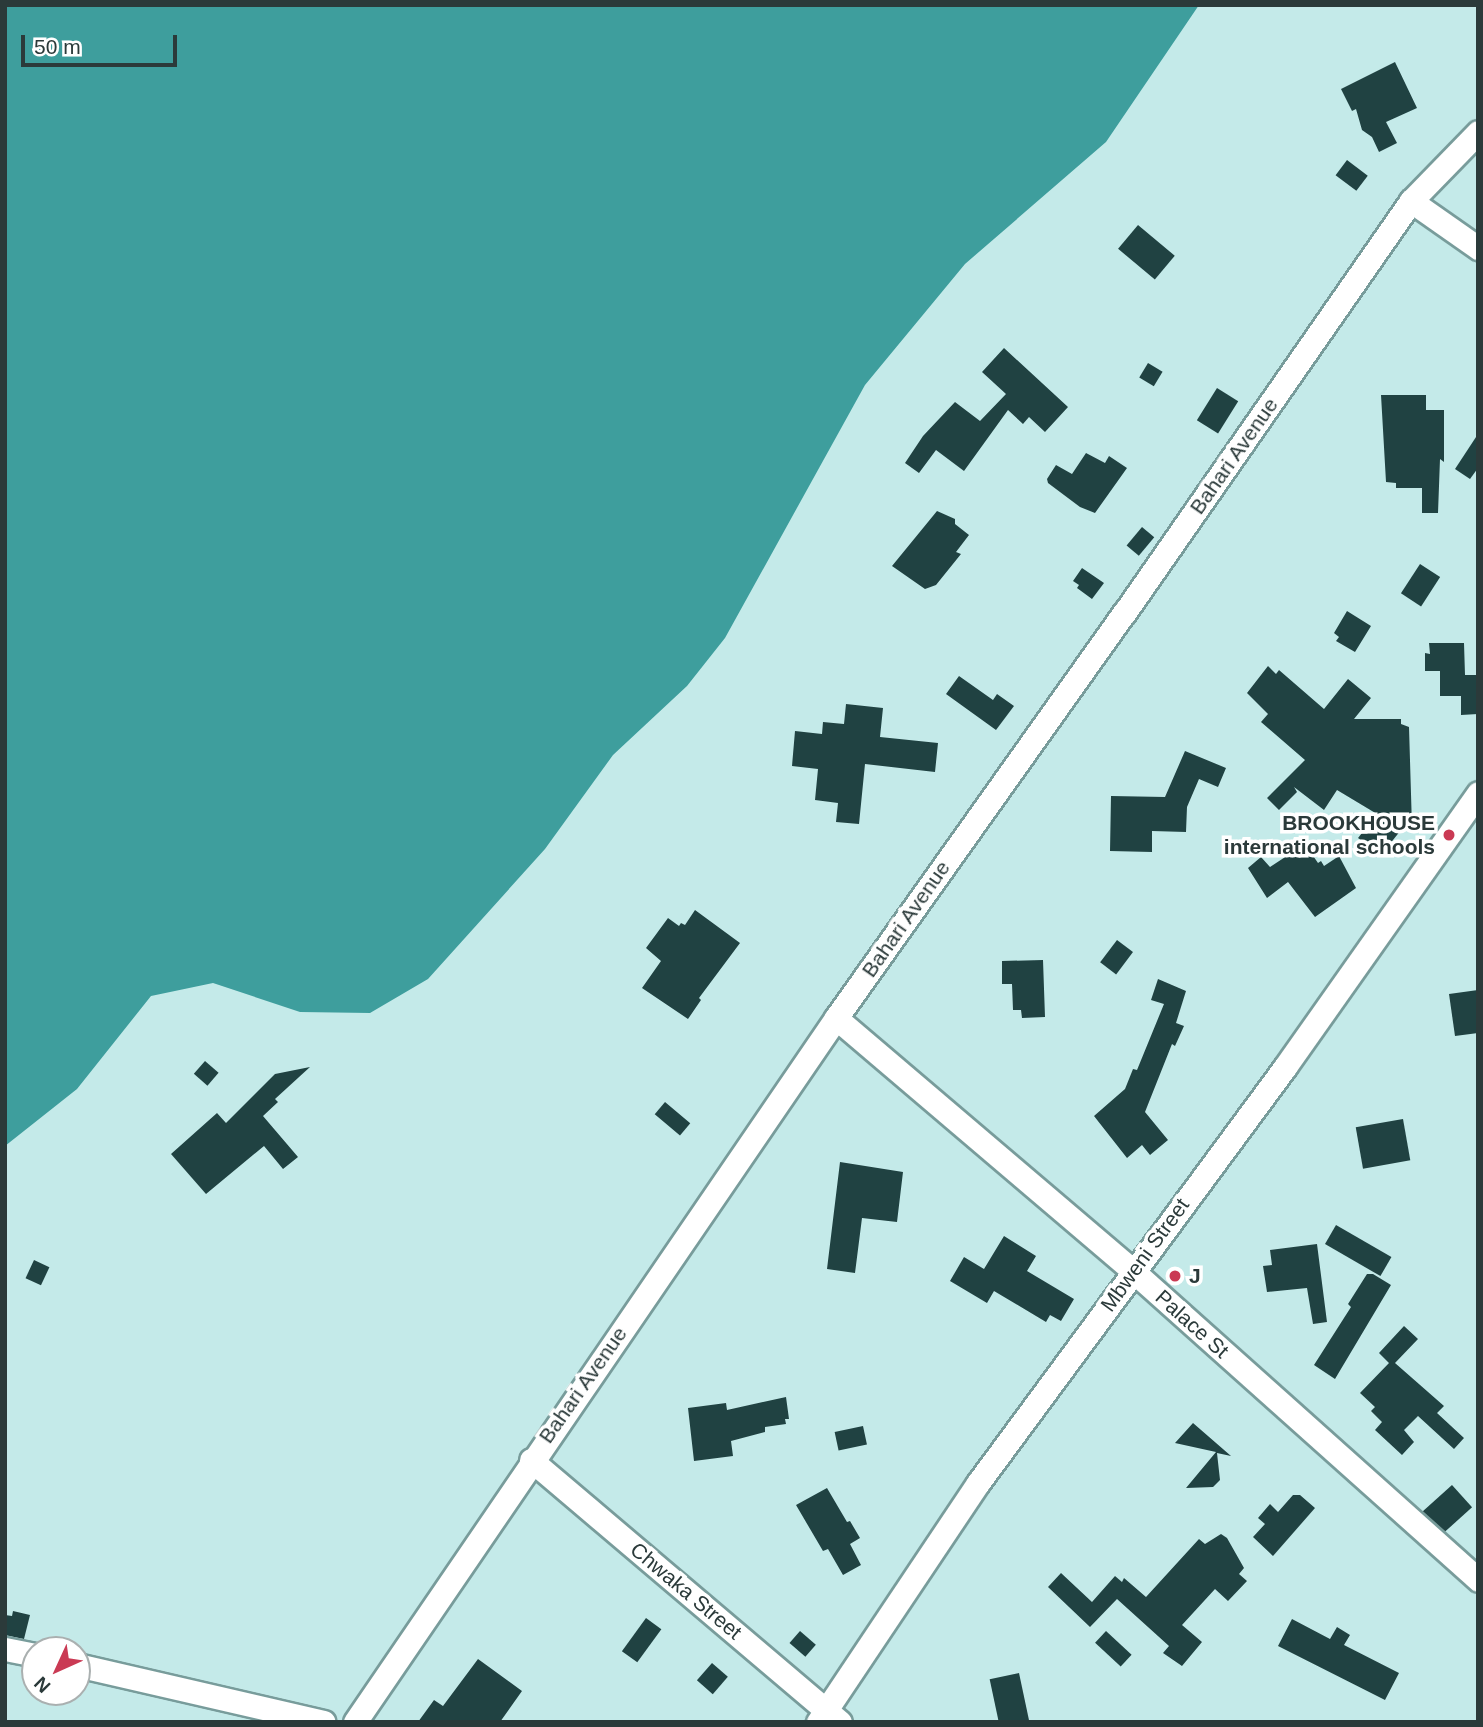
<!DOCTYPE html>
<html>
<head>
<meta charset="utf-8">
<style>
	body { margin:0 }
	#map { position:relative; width:1483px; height:1727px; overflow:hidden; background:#c4eae9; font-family:Arial,sans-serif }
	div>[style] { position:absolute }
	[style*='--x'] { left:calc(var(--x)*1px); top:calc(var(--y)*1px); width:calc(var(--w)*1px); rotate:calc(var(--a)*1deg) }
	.water>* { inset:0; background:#3e9e9d }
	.building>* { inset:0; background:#204242; transform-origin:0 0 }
	.roads { filter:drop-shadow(2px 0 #789c9b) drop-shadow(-2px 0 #789c9b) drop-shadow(0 2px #789c9b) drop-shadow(0 -2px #789c9b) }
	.minor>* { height:23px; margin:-11.5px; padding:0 11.5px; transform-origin:11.5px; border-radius:11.5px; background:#fff }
	.dots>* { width:19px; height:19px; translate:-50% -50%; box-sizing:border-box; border:4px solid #fff; border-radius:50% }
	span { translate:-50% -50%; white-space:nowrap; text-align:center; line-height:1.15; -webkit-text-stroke:7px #fff; paint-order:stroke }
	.street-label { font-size:21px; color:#2b3a3a }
	.poi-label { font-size:21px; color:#2b3a3a; font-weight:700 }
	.right { translate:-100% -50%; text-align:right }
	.left { translate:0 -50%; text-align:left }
	.frame { position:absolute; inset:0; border:7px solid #2b3a3a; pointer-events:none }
	.north { position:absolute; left:21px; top:1636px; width:70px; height:70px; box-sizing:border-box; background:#fff; border:2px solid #aab0b0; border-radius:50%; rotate:225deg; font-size:19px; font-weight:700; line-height:28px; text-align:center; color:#2b3a3a }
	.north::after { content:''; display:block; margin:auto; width:24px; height:32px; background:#ca3a54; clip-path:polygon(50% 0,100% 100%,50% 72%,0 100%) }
	.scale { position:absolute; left:21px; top:35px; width:156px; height:32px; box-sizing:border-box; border:4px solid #2b3a3a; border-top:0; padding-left:9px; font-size:21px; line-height:24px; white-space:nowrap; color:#2b3a3a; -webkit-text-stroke:5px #fff; paint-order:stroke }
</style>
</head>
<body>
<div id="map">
	<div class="water">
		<i style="clip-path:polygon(5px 5px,1199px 5px,1106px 142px,965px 264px,865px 385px,725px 638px,687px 686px,613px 755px,545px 849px,428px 979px,370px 1013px,300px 1012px,213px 983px,151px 996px,77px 1089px,5px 1146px)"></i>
	</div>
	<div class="building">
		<i style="clip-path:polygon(1395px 62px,1417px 108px,1386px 122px,1397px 143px,1379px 152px,1372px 137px,1362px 130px,1356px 109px,1352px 111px,1341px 89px)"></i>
		<i style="left:1347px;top:160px;width:26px;height:19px;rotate:37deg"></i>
		<i style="left:1138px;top:225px;width:48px;height:31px;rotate:40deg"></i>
		<i style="clip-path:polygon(1004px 348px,1068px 407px,1045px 432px,1029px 417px,1023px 424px,1008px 410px,964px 471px,936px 450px,919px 473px,905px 463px,923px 436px,955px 402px,980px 421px,1006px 394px,982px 372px)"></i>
		<i style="left:1148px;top:363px;width:17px;height:17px;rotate:31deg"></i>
		<i style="left:1217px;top:388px;width:25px;height:38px;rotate:32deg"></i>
		<i style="clip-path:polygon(1381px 395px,1426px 395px,1426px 410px,1444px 410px,1444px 462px,1440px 459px,1438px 513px,1422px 513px,1422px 488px,1396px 488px,1396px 483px,1386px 482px)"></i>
		<i style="clip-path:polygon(1478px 434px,1478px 468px,1470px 479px,1455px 469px)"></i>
		<i style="clip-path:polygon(1086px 453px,1105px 463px,1109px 456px,1127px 468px,1095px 513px,1080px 507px,1048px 483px,1047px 479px,1056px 465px,1072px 474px)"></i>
		<i style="clip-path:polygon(937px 511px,955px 519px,955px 524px,969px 535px,956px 552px,961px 554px,936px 585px,925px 589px,892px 566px)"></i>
		<i style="left:1142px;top:527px;width:16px;height:24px;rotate:40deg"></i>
		<i style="left:1420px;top:564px;width:24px;height:35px;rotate:33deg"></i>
		<i style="clip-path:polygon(1082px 568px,1104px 583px,1092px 599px,1077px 588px,1079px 585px,1073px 581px)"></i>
		<i style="clip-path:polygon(1347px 611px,1371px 626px,1355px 652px,1336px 641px,1339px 637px,1334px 633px)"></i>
		<i style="clip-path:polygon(1429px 643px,1464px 643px,1465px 675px,1478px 675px,1478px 714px,1461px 715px,1461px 696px,1440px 696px,1440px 671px,1425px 671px,1425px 653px,1430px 654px)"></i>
		<i style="clip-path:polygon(1268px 666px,1276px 674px,1279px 670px,1324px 709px,1348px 679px,1371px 698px,1354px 719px,1401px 719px,1401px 724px,1409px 727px,1412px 827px,1405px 825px,1381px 855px,1358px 838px,1377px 814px,1337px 790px,1324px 810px,1294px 787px,1297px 792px,1279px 810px,1267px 798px,1305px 760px,1261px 722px,1268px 714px,1247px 693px)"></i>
		<i style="clip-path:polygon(959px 676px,993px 700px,997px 694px,1014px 706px,996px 730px,946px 694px)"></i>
		<i style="clip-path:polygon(846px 704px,883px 708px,880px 737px,938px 743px,935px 772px,865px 764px,859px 824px,836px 822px,838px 803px,815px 800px,818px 769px,792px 766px,795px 731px,822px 734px,823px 722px,844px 724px)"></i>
		<i style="clip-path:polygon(1185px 751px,1226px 768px,1218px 787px,1199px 779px,1187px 807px,1186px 832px,1152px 831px,1152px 852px,1110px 851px,1111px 796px,1165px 797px)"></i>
		<i style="clip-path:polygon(1305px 844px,1318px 863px,1321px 861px,1324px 866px,1339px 856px,1356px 888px,1315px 917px,1288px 882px,1267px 898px,1248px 868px,1261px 857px,1270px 867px)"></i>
		<i style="clip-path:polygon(695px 910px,740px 943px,699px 998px,701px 1000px,688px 1019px,642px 988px,661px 961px,646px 948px,668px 918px,679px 926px,681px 923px,685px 925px)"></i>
		<i style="left:1117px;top:940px;width:20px;height:28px;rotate:37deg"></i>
		<i style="clip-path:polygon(1043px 960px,1045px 1017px,1022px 1018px,1021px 1010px,1013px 1010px,1012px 984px,1002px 984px,1002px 961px)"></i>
		<i style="clip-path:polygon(1158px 979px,1186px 991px,1176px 1023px,1184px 1026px,1175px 1046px,1172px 1044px,1145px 1112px,1168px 1140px,1150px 1155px,1142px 1145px,1127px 1158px,1094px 1116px,1125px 1089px,1133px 1069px,1137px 1070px,1164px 1004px,1151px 1000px)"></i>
		<i style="clip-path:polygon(1478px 990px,1478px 1033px,1455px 1036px,1449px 994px)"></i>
		<i style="left:205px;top:1061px;width:18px;height:17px;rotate:41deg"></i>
		<i style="clip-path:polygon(310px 1067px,275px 1099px,278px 1102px,263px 1116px,298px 1157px,283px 1169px,264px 1146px,206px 1194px,171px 1154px,217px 1113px,226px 1123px,275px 1074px)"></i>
		<i style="left:665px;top:1102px;width:33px;height:16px;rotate:40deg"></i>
		<i style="left:1403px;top:1119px;width:42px;height:48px;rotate:80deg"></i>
		<i style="clip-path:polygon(840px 1162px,903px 1172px,897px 1222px,862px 1218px,855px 1273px,827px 1269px)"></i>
		<i style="left:1336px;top:1225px;width:64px;height:22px;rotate:30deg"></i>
		<i style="clip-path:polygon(1004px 1236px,1036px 1256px,1027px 1271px,1074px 1299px,1061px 1321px,1050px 1315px,1046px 1322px,994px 1291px,987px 1303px,950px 1281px,964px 1257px,984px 1269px)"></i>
		<i style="clip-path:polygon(1317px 1244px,1327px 1322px,1313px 1324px,1307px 1288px,1267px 1292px,1263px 1266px,1272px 1265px,1270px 1250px)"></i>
		<i style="left:34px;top:1260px;width:17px;height:20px;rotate:25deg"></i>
		<i style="clip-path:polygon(1367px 1274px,1373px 1274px,1391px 1285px,1335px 1379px,1314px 1365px,1351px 1307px,1348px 1304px)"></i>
		<i style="clip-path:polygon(1404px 1326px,1418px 1339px,1395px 1363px,1444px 1406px,1437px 1413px,1464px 1438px,1454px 1449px,1418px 1416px,1404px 1430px,1414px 1442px,1402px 1455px,1375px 1430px,1382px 1422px,1371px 1411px,1375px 1407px,1360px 1393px,1389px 1363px,1379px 1353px)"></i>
		<i style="clip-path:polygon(786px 1397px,789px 1419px,785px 1419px,786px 1424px,765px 1427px,765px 1432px,731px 1441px,733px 1456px,694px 1461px,688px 1408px,726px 1403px,727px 1410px)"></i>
		<i style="clip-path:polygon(1193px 1423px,1231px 1456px,1217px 1453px,1220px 1480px,1213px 1487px,1186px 1488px,1216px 1452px,1175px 1443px)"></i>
		<i style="left:863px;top:1426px;width:19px;height:29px;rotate:78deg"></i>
		<i style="left:1452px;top:1485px;width:30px;height:40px;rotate:48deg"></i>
		<i style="clip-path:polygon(827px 1488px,847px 1522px,850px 1521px,860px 1538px,850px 1544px,861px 1565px,843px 1575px,828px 1549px,823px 1551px,796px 1505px)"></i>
		<i style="clip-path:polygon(1293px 1495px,1300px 1495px,1315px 1508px,1273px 1556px,1253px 1537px,1265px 1524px,1258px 1518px,1270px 1504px,1278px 1512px)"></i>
		<i style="clip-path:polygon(1221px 1534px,1227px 1538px,1244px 1568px,1239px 1574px,1247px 1581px,1228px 1601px,1215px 1589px,1182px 1625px,1202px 1642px,1182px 1666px,1163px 1653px,1169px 1646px,1117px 1599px,1090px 1627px,1048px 1587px,1061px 1573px,1092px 1602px,1115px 1576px,1122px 1582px,1124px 1578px,1146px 1597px,1199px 1539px,1205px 1544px)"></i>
		<i style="clip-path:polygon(13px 1611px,30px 1615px,24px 1639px,5px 1635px,5px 1615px,12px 1616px)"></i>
		<i style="left:646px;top:1618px;width:19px;height:41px;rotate:36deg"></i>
		<i style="clip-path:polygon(1292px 1619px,1330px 1639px,1337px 1627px,1350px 1635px,1344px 1645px,1399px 1673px,1385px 1700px,1278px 1646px)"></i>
		<i style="left:800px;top:1631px;width:21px;height:16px;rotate:41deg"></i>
		<i style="left:1106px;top:1631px;width:35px;height:16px;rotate:43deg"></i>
		<i style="clip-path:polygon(478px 1659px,522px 1691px,500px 1722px,418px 1722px,434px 1700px,443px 1706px)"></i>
		<i style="left:712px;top:1663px;width:21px;height:23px;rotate:41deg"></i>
		<i style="left:1019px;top:1673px;width:50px;height:30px;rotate:78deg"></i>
	</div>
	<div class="roads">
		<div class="minor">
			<i style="--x:1411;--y:201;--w:82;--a:35"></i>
			<i style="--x:836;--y:1018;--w:390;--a:40.4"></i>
			<i style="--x:1133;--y:1271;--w:463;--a:41.8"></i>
			<i style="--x:531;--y:1460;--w:405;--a:40.3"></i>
			<i style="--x:5;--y:1649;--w:31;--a:11"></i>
			<i style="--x:77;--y:1665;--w:253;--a:13"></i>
			<i style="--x:355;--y:1722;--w:853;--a:-55.66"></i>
			<i style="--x:836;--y:1018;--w:498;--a:-54.6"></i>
			<i style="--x:1125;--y:612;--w:501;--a:-55.17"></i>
			<i style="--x:1411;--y:201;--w:96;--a:-45.8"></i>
			<i style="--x:818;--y:1722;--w:288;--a:-56.2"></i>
			<i style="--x:978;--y:1483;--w:517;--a:-53.57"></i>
			<i style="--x:1285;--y:1067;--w:335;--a:-54.8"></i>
		</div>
	</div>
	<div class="dots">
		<i style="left:1449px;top:835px;background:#ca3a54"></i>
		<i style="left:1175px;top:1276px;background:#ca3a54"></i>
	</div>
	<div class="street-label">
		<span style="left:1234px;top:456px;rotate:-55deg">Bahari Avenue</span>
		<span style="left:906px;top:919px;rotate:-55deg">Bahari Avenue</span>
		<span style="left:1145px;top:1255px;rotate:-54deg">Mbweni Street</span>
		<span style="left:1192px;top:1324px;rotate:42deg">Palace St</span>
		<span style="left:583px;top:1385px;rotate:-55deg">Bahari Avenue</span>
		<span style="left:686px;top:1591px;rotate:40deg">Chwaka Street</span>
	</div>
	<div class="poi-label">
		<span class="right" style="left:1435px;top:835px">BROOKHOUSE<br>international schools</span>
		<span class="left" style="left:1189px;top:1276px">J</span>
	</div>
	<div class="frame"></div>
	<div class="north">N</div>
	<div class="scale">50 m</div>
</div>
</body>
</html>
